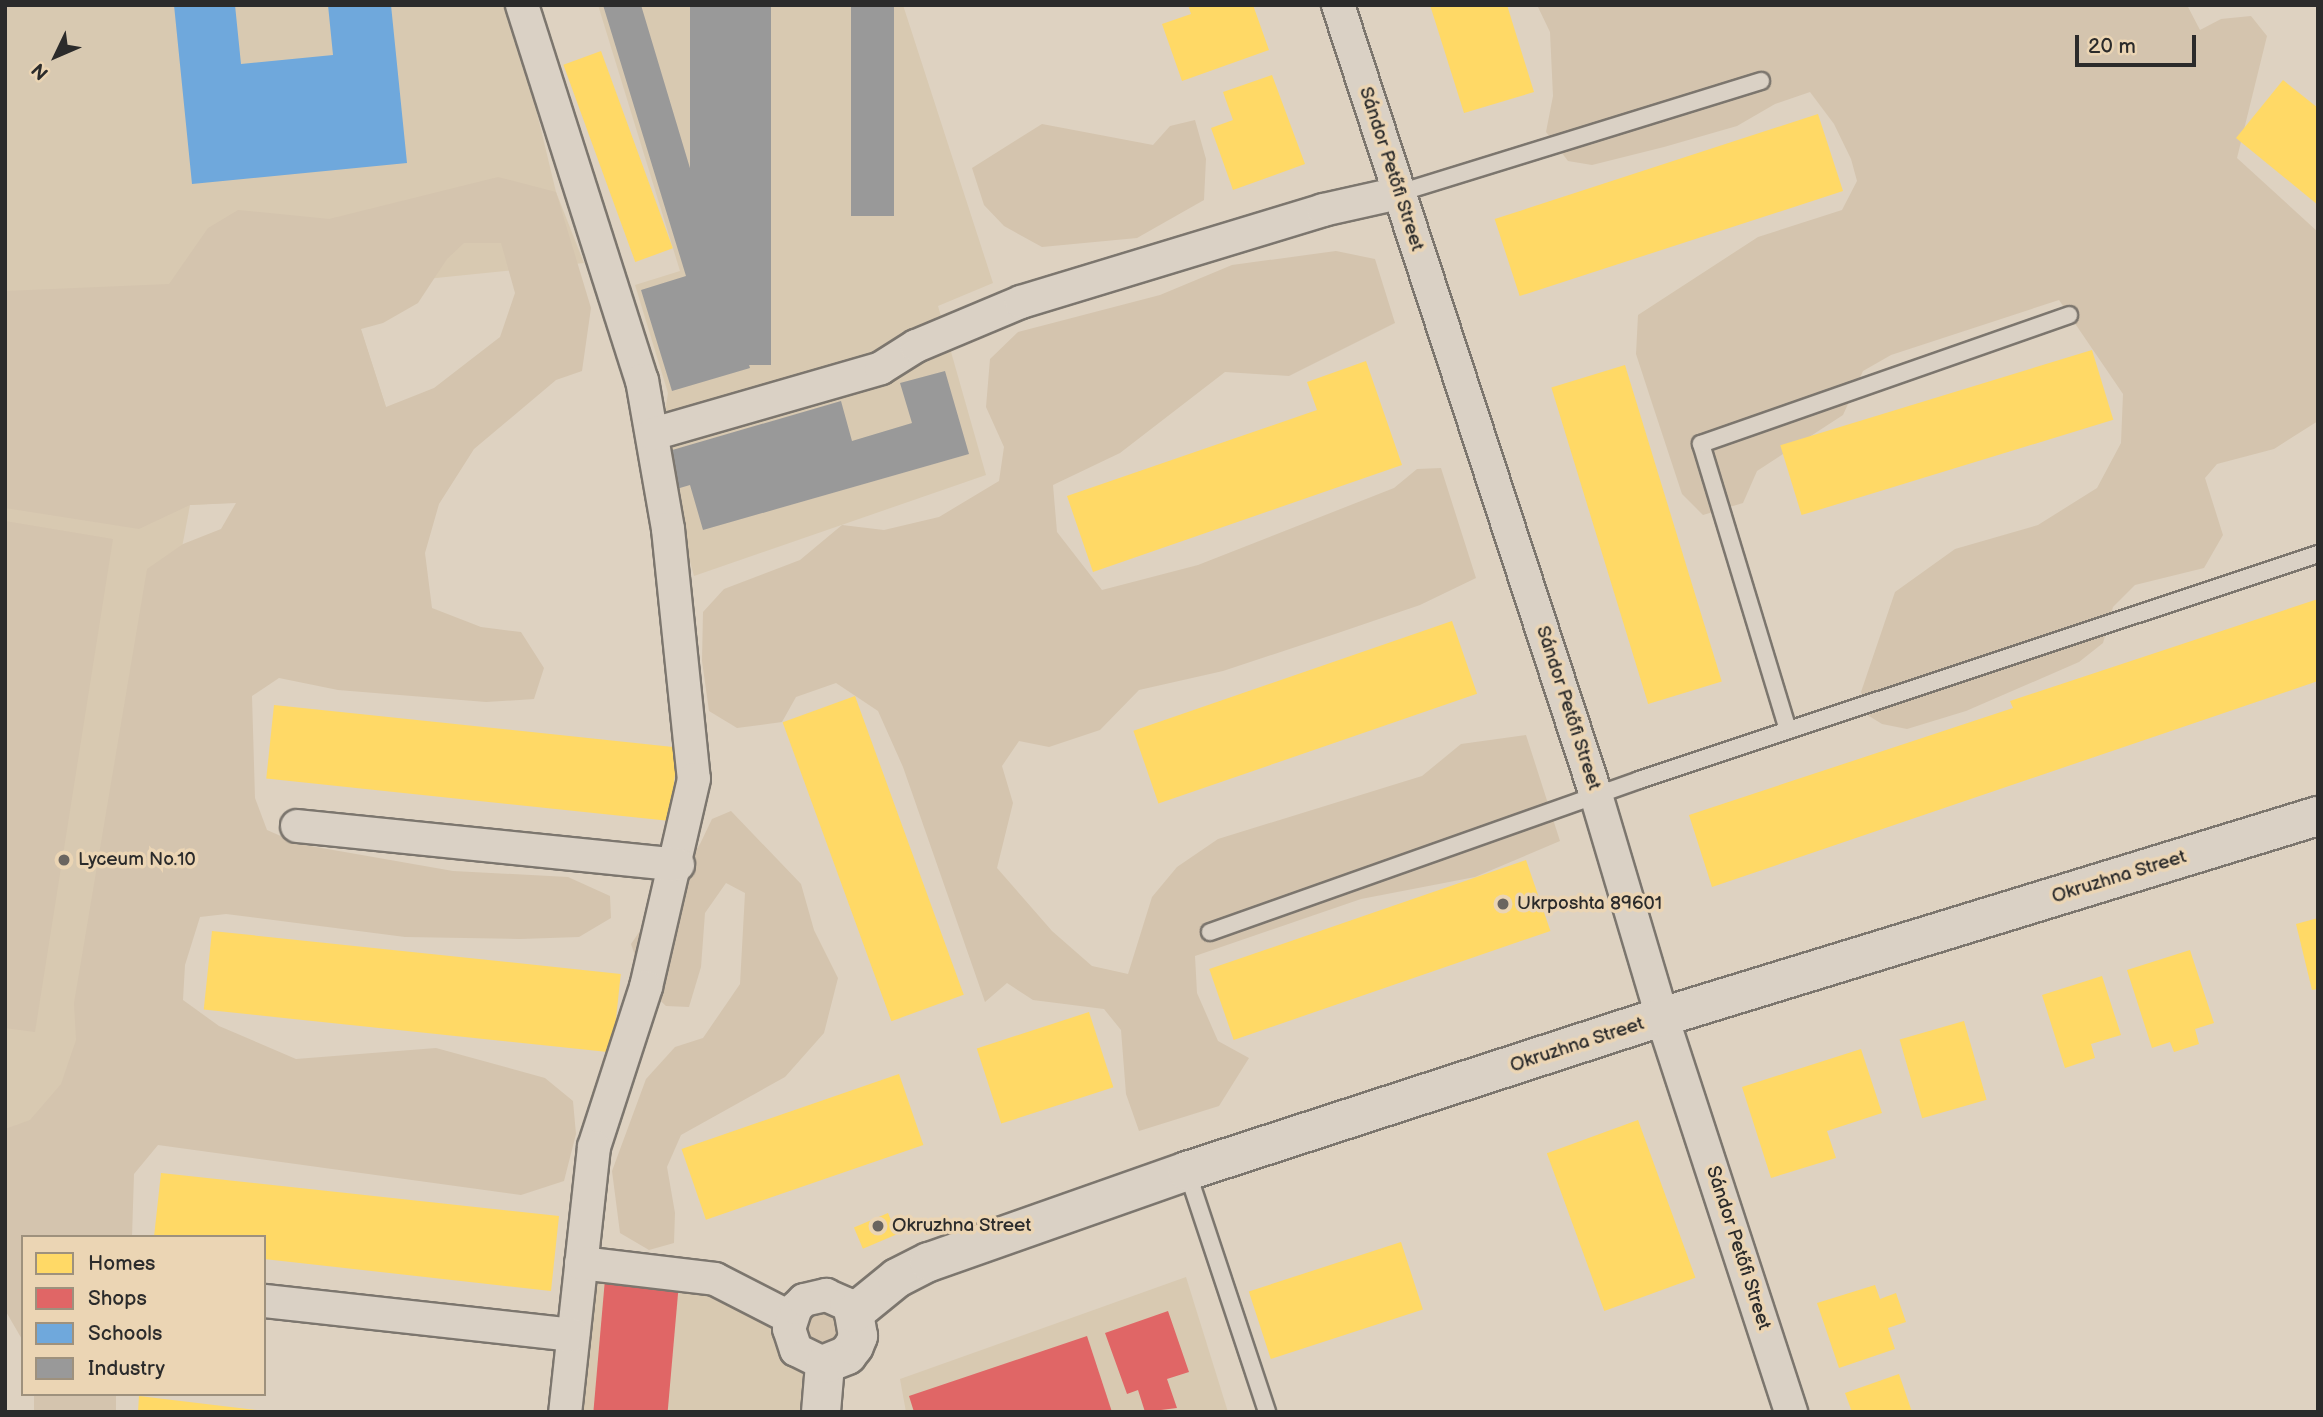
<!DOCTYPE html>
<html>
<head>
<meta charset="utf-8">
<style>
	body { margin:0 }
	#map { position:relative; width:2323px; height:1417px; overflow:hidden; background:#ded2c1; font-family:"Balsamiq Sans",sans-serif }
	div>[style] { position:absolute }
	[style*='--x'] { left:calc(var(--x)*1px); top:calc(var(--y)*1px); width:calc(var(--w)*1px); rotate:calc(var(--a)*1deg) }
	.built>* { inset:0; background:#d8c9b1 }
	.green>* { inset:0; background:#d4c4ae; transform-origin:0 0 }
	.homes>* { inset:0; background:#ffd966; transform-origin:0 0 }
	.shops>* { inset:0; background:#e06666; transform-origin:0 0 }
	.schools>* { inset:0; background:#6fa8dc }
	.industry>* { inset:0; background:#999; transform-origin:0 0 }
	.roads { filter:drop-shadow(2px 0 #7c766e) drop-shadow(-2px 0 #7c766e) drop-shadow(0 2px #7c766e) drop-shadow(0 -2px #7c766e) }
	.service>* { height:16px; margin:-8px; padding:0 8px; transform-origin:8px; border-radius:8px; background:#dad1c5 }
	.minor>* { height:32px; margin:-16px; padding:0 16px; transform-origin:16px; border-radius:16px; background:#dad1c5 }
	.tertiary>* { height:38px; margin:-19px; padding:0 19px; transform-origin:19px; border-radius:19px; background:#dad1c5 }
	.dots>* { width:19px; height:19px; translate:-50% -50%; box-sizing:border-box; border:4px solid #ebd5b4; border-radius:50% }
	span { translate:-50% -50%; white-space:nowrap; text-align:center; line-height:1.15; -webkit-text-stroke:7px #ebd5b4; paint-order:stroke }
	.street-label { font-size:19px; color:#2b2b2b }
	.poi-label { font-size:19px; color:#2b2b2b }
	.left { translate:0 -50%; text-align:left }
	.frame { position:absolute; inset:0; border:7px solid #2b2b2b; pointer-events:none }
	.legend { position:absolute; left:21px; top:1235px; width:245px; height:161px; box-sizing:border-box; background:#ebd5b4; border:2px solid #9e917d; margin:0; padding:9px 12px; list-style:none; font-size:21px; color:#2b2b2b }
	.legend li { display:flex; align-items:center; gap:14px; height:35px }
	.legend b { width:35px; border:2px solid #9e917d }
	.north { position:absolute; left:21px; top:21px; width:70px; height:70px; -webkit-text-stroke:5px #ebd5b4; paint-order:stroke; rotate:226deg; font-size:19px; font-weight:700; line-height:28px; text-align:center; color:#2b2b2b }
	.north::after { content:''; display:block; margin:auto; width:24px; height:32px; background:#2b2b2b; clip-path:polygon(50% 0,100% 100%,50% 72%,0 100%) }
	.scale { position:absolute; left:2075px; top:35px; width:121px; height:32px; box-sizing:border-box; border:4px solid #2b2b2b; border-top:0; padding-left:9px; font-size:21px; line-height:24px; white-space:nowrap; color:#2b2b2b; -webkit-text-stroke:5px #ebd5b4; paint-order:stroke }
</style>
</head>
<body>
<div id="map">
	<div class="built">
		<i style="clip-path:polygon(5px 5px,511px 5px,556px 192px,584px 263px,347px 287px,414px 493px,190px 505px,62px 1185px,5px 1175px)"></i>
		<i style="clip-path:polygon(598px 5px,903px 5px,993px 283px,938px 306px,986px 475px,694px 576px,659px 450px,668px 393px,635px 285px,680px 271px)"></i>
		<i style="clip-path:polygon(589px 1273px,709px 1286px,779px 1323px,814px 1371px,811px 1412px,575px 1412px)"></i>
		<i style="clip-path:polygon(1186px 1277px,1228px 1412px,906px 1412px,900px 1379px)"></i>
	</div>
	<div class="green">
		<i style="clip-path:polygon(1537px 5px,2187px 5px,2200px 30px,2221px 19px,2251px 16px,2267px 36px,2237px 158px,2318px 232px,2318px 421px,2274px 449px,2217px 464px,2205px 478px,2223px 535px,2204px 568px,2135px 585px,2113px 607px,2103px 643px,2079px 662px,1966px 711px,1907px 729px,1882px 724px,1869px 716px,1861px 692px,1895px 592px,1955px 549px,2038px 525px,2097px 488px,2121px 443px,2123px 394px,2059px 300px,1891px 355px,1863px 371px,1843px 415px,1757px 471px,1743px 503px,1703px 515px,1682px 494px,1651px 400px,1636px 354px,1638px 315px,1758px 237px,1842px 210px,1857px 181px,1851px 159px,1834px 124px,1810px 92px,1775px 104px,1737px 126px,1664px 147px,1592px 165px,1568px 161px,1546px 132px,1553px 96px,1550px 32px)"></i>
		<i style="clip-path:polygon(1195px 120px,1206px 159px,1204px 200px,1137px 238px,1042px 247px,1004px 226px,984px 205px,972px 168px,1042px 124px,1153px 145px,1170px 126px)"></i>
		<i style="clip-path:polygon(evenodd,498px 177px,556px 192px,591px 308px,582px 371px,556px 380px,474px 449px,439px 504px,425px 553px,432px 608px,481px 627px,521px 632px,544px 668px,534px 699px,486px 702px,338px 690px,279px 678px,252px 696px,255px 798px,267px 830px,299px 844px,453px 871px,568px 877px,610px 896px,611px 918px,579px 937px,520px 939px,405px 937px,226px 914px,200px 917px,185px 965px,183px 1000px,219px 1026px,296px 1059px,436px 1048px,545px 1078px,573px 1101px,576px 1134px,564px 1181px,521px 1195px,158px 1145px,134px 1174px,132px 1237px,23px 1237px,23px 1341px,5px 1310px,5px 1129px,30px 1120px,61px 1084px,76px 1040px,74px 1003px,147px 569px,183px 544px,221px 529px,236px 503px,190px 505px,139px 529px,5px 508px,5px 291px,169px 284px,208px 228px,238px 210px,329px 219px,498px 177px,464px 243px,501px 243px,515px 293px,500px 337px,434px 388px,386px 407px,361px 329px,383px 323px,418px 303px,447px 259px,464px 243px)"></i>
		<i style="clip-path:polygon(1336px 251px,1375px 259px,1395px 323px,1289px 376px,1225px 372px,1120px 453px,1053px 485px,1057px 532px,1102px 590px,1198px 565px,1394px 488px,1417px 469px,1441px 468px,1476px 578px,1420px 605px,1335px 634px,1223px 671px,1139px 690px,1100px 730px,1049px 747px,1019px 741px,1002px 766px,1013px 803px,997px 868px,1052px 931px,1092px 966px,1128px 974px,1152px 897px,1177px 867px,1218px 839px,1422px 776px,1461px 744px,1526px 735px,1560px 841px,1475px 877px,1361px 899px,1195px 956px,1197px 993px,1218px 1041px,1249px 1058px,1219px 1106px,1139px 1131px,1126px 1094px,1121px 1030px,1104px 1009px,1033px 1000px,1007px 983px,985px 1002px,903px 767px,878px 711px,836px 683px,796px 697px,782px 722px,737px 728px,709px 711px,702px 661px,703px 612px,724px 589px,800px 560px,842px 525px,884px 530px,939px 517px,999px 481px,1004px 447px,986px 407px,990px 359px,1018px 332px,1160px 295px,1232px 265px)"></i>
		<i style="clip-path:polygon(5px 521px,113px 539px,35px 1032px,5px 1028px)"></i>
		<i style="clip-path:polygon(731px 811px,801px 884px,814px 930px,838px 978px,824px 1033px,785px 1077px,681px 1135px,667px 1167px,675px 1213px,674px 1243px,649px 1250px,620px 1233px,612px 1171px,646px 1079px,675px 1047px,703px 1038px,740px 984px,745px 893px,726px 883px,705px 913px,701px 967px,689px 1007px,666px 1006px,646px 987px,631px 944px,700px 844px,712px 819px)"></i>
		<i style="clip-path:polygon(816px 1307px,844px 1315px,837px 1347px,810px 1345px,803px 1324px)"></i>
		<i style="left:34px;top:1394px;width:82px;height:18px"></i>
	</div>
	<div class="homes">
		<i style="clip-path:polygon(1188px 5px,1253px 5px,1269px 50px,1182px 81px,1162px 24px,1191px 14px)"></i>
		<i style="clip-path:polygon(1430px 5px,1507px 5px,1534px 92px,1464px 113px)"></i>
		<i style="left:601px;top:51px;width:210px;height:40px;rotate:70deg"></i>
		<i style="clip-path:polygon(1272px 75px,1305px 164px,1233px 190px,1211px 128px,1233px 120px,1223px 92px)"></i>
		<i style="clip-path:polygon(2283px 80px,2318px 108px,2318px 205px,2236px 138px)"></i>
		<i style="left:1818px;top:114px;width:81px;height:340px;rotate:72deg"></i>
		<i style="left:2092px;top:350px;width:73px;height:326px;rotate:73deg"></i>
		<i style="clip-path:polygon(1366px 361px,1402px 465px,1093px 572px,1067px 496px,1317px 410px,1307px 382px)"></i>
		<i style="left:1625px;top:365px;width:331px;height:77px;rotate:73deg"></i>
		<i style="clip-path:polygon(2318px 599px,2318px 681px,1712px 887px,1689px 815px,2013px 708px,2010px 701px)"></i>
		<i style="left:1452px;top:621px;width:77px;height:337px;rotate:71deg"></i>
		<i style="left:855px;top:696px;width:318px;height:77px;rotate:70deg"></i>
		<i style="left:274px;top:705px;width:406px;height:74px;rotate:6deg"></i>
		<i style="left:1526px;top:860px;width:75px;height:335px;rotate:71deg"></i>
		<i style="clip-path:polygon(2318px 918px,2318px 989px,2312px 990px,2296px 924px)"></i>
		<i style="left:212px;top:931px;width:411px;height:79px;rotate:6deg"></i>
		<i style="clip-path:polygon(2190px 950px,2214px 1023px,2195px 1029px,2199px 1044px,2174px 1052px,2170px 1042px,2152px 1048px,2127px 970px)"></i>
		<i style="clip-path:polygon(2102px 976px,2121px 1035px,2091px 1044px,2095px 1058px,2065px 1068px,2042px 995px)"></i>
		<i style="left:1089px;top:1012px;width:79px;height:118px;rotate:72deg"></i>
		<i style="left:1964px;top:1021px;width:82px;height:67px;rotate:74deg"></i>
		<i style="clip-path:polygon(1861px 1049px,1882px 1113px,1827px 1131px,1836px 1158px,1771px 1178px,1742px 1087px)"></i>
		<i style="left:899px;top:1074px;width:75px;height:230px;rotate:71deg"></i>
		<i style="left:1638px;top:1120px;width:168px;height:97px;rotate:70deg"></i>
		<i style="clip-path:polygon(161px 1173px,559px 1216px,551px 1291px,264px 1259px,264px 1237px,154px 1237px)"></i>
		<i style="left:888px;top:1213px;width:23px;height:37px;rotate:67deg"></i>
		<i style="left:1401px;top:1242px;width:71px;height:160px;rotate:72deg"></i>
		<i style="clip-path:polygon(1875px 1285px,1880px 1299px,1896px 1293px,1906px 1322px,1888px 1328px,1895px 1349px,1839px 1368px,1817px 1303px)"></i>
		<i style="clip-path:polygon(1899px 1374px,1912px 1412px,1852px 1412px,1845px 1393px)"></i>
		<i style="clip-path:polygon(139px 1396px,257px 1410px,257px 1412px,138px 1412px)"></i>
	</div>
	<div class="shops">
		<i style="left:605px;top:1279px;width:74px;height:133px;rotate:5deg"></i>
		<i style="clip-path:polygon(1168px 1311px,1189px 1372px,1167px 1379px,1177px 1408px,1145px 1412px,1138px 1390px,1127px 1394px,1105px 1333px)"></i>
		<i style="clip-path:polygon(1087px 1336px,1112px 1412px,914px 1412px,909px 1396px)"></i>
	</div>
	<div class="schools">
		<i style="clip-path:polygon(174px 5px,235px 5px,241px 64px,333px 55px,328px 5px,391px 5px,407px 163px,192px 184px)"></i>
	</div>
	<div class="industry">
		<i style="clip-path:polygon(603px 5px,641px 5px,750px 368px,672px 391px,641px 290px,686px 276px)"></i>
		<i style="left:690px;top:5px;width:81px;height:360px"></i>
		<i style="left:851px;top:5px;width:43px;height:211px"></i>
		<i style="clip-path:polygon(945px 371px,969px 454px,703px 530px,690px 485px,673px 490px,662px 453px,841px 401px,852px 441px,912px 423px,900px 383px)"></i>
	</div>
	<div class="roads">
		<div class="service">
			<i style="--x:1399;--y:193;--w:379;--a:-17.2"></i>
			<i style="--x:1788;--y:730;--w:299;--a:-106.9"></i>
			<i style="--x:1701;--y:444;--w:390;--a:-19.3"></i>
			<i style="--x:1210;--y:932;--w:455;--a:-19.5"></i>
			<i style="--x:1639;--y:780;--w:716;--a:-18.41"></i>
			<i style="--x:1187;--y:1171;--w:254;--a:71.6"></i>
		</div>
		<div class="minor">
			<i style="--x:522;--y:5;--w:394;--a:72.3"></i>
			<i style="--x:642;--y:380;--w:151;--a:80.1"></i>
			<i style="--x:668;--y:529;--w:251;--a:84.1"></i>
			<i style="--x:694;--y:779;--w:213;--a:103"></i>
			<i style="--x:646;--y:987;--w:168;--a:108"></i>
			<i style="--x:594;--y:1147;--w:267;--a:96.2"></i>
			<i style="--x:1338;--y:5;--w:831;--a:71.91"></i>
			<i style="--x:1596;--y:795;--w:232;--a:73.4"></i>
			<i style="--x:1662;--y:1017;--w:416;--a:71.9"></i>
			<i style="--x:653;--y:434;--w:237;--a:-16.1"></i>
			<i style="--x:881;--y:368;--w:41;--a:-32.2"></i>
			<i style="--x:916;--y:346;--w:114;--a:-22.7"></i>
			<i style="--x:1021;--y:302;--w:316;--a:-16.9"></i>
			<i style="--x:1323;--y:210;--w:78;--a:-12.6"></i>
			<i style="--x:297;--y:826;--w:383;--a:5.8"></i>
			<i style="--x:581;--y:1263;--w:135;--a:6.8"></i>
			<i style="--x:715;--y:1279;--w:85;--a:27.2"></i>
			<i style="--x:265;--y:1301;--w:310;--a:6.3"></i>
			<i style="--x:825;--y:1364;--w:32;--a:-154"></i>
			<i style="--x:796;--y:1350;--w:22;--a:-108"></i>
			<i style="--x:789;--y:1329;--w:22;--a:-72"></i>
			<i style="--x:796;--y:1308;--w:11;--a:-45"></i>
			<i style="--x:804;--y:1300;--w:23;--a:-13"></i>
			<i style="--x:826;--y:1295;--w:22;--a:24"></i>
			<i style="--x:846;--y:1304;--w:12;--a:48"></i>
		</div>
		<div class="tertiary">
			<i style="--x:821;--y:1412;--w:48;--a:-85.2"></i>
			<i style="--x:825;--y:1364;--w:24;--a:-22"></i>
			<i style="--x:847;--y:1355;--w:11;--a:-52"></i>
			<i style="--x:854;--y:1346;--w:11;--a:-68"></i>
			<i style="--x:858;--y:1336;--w:23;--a:-100"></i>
			<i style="--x:854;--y:1313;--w:55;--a:-39.1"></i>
			<i style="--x:897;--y:1278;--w:36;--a:-27"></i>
			<i style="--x:929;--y:1262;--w:274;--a:-19.4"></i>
			<i style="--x:1187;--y:1171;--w:499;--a:-18"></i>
			<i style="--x:1662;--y:1017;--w:686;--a:-17.04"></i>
		</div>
	</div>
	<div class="dots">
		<i style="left:64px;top:860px;background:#6a6560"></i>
		<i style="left:1503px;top:904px;background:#6a6560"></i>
		<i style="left:878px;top:1226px;background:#6a6560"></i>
	</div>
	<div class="street-label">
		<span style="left:1391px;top:169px;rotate:72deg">Sándor Petőfi Street</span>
		<span style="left:1568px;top:708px;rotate:72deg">Sándor Petőfi Street</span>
		<span style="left:2119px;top:877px;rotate:-17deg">Okruzhna Street</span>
		<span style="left:1577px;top:1045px;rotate:-18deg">Okruzhna Street</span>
		<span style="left:1738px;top:1248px;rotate:72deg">Sándor Petőfi Street</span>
	</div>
	<div class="poi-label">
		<span class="left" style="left:78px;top:860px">Lyceum No.10</span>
		<span class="left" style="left:1517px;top:904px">Ukrposhta 89601</span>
		<span class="left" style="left:892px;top:1226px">Okruzhna Street</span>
	</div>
	<div class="frame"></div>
	<ul class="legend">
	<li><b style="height:19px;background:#ffd966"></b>Homes</li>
	<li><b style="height:19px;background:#e06666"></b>Shops</li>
	<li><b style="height:19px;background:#6fa8dc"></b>Schools</li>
	<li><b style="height:19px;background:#999"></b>Industry</li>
	</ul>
	<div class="north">N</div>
	<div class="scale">20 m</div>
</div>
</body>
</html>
